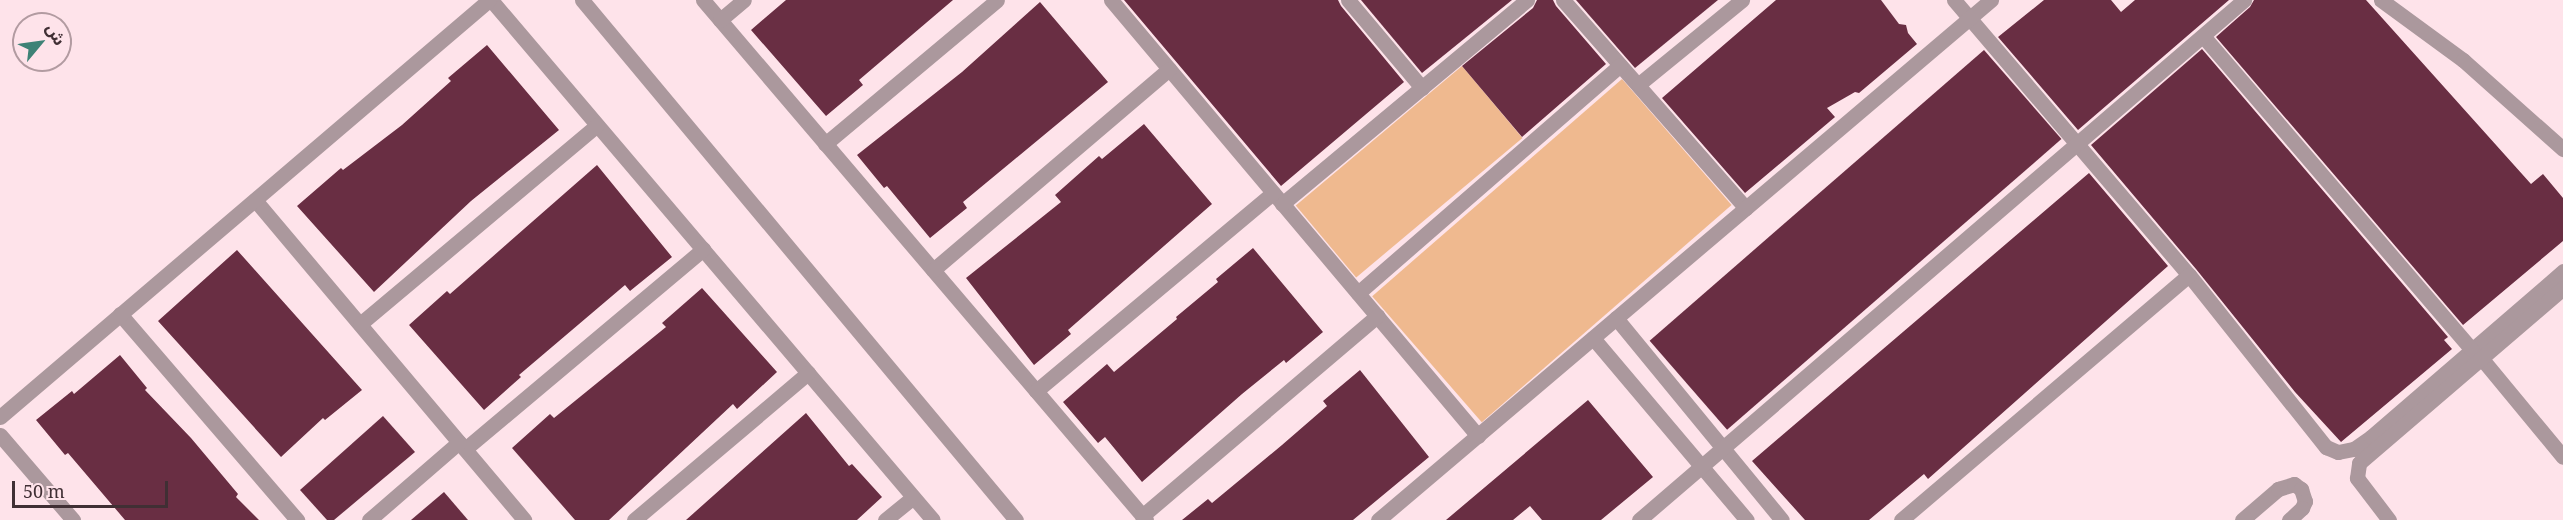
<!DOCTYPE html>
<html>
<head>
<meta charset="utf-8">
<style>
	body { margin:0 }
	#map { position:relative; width:2563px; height:520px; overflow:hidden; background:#fee3ea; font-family:"Noto Serif","Noto Sans Arabic",serif }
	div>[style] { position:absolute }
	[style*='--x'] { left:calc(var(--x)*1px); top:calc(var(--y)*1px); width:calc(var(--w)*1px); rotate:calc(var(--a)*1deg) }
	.green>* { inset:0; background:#efb98f; transform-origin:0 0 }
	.building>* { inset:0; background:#692e43; transform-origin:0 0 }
	.minor>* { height:15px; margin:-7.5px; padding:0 7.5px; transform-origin:7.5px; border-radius:7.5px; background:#ab989d }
	.tertiary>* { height:15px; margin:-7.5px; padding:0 7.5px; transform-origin:7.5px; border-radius:7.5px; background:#ab989d }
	span { translate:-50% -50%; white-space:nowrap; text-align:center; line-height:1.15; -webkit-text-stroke:6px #fee3ea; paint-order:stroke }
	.north { position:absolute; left:12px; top:12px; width:60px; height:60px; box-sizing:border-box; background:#fee3ea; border:2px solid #b29ba1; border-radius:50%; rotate:61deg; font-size:16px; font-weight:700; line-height:24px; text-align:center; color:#402f34 }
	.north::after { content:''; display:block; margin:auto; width:21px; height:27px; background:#3e8276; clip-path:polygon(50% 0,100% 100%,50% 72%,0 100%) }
	.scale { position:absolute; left:12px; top:481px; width:156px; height:27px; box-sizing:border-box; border:3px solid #402f34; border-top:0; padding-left:8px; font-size:18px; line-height:21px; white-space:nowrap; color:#402f34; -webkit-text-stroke:4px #fee3ea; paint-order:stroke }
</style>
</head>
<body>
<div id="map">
	<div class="green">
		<i style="left:1462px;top:66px;width:94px;height:217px;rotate:50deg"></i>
		<i style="left:1622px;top:79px;width:167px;height:331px;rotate:49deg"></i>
	</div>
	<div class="building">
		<i style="clip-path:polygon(786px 0,953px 0,859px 80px,863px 85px,826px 116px,751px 30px)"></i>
		<i style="clip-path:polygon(1124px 0,1338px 0,1341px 6px,1404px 82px,1281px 186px)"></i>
		<i style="clip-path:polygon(1361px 0,1512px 0,1422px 73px)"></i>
		<i style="clip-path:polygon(1537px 0,1553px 0,1556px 6px,1606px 64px,1522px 137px,1462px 66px,1533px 8px)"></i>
		<i style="clip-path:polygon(1576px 0,1718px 0,1635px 68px)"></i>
		<i style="clip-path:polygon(1776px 0,1881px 0,1899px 24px,1906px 25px,1908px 33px,1917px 44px,1859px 93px,1855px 92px,1827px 108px,1835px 117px,1745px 193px,1662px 98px)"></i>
		<i style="clip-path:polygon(2044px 0,2111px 0,2121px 12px,2135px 0,2229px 0,2078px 130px,1998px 37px)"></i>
		<i style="clip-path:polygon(2254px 0,2366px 0,2531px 184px,2543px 174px,2563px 198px,2563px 241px,2463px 325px,2216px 37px,2250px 7px)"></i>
		<i style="clip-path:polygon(1040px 2px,1108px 82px,963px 202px,967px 208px,930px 238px,887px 186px,884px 188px,857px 155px,962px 72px)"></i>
		<i style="clip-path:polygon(487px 45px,559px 130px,471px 201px,374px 292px,297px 206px,341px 168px,343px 170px,402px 125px,451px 81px,448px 78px)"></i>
		<i style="clip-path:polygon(2202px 49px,2448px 337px,2444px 340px,2452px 349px,2341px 442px,2295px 392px,2196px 269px,2091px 145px)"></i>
		<i style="left:1984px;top:50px;width:118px;height:443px;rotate:49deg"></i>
		<i style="clip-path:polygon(1144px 124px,1212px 204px,1068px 330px,1071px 334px,1034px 365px,966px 278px,1061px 202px,1055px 195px,1099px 156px,1102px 159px)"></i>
		<i style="clip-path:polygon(597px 165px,672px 257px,630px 291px,625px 285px,519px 375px,521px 377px,484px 410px,409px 325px,447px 291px,450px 294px)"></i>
		<i style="clip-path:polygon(2089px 173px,2168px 266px,1928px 479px,1924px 474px,1869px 520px,1805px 520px,1752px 461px)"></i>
		<i style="clip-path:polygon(1253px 248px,1323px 332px,1286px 363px,1284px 360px,1242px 394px,1142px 482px,1105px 437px,1098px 443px,1063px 402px,1107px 364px,1114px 372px,1177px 319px,1176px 317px,1218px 282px,1216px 279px)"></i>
		<i style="clip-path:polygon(237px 250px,362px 390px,325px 420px,323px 418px,281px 457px,158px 321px)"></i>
		<i style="clip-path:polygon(702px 288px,777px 372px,737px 409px,733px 404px,609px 520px,575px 520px,512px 448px,550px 414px,554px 418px,666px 327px,662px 323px)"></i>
		<i style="clip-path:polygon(120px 355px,147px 388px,145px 390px,191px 438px,238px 494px,236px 497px,259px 520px,125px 520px,68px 453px,65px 455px,36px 420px,72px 391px,74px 394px)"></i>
		<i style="clip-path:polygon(1360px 370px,1429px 457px,1353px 520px,1182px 520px,1208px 499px,1212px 503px,1282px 445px,1327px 406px,1323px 401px)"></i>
		<i style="clip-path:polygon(1588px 400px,1653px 477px,1601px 520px,1542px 520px,1530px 506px,1513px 520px,1446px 520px)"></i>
		<i style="clip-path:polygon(806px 413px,849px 466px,852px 464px,882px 497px,857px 520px,686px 520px)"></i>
		<i style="clip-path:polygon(383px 416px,415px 452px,334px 520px,327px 520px,300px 490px)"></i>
		<i style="clip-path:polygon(444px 492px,468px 520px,411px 520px)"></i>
	</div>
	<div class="minor">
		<i style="--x:491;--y:0;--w:682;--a:49.64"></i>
		<i style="--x:703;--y:0;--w:683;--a:49.57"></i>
		<i style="--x:1111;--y:0;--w:570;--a:49.91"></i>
		<i style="--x:1348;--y:0;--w:115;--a:49.9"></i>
		<i style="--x:1563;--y:0;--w:277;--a:48.7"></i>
		<i style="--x:1954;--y:0;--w:362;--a:49.5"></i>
		<i style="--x:2189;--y:275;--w:220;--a:51.5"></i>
		<i style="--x:2326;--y:447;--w:13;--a:23"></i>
		<i style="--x:2338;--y:452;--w:16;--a:-11"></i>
		<i style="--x:2354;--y:449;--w:21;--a:-35"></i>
		<i style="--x:2371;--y:437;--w:254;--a:-40.8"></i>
		<i style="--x:2381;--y:0;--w:102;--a:36.2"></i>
		<i style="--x:2463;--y:60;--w:134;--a:41.7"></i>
		<i style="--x:720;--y:20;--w:31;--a:-40"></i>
		<i style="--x:2203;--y:36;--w:413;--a:49.4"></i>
		<i style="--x:1639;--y:84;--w:133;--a:-39.2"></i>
		<i style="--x:825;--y:144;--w:224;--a:-39.9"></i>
		<i style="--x:255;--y:200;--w:418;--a:49.9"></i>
		<i style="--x:1282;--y:204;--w:319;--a:-39.8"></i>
		<i style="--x:933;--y:270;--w:310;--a:-40.4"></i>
		<i style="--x:1358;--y:293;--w:347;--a:-41"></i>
		<i style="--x:120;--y:314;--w:272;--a:49.3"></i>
		<i style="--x:1616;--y:318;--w:261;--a:50.6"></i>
		<i style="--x:360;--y:324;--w:309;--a:-40"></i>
		<i style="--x:1593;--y:338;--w:238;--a:49.8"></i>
		<i style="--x:2482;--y:359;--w:127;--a:50.4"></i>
		<i style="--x:1036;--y:391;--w:309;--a:-39.9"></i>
		<i style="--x:0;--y:417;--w:643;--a:-40.46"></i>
		<i style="--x:0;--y:435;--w:112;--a:49.3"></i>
		<i style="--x:465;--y:449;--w:311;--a:-40"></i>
		<i style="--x:1142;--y:516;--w:309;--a:-40.4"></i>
		<i style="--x:369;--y:520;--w:119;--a:-40.9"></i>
		<i style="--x:634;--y:520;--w:228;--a:-40.2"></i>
		<i style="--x:885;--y:520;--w:36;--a:-39"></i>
		<i style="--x:1378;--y:520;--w:804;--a:-40.31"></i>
		<i style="--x:1639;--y:520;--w:798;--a:-40.68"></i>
		<i style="--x:1901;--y:520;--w:378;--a:-40.4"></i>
		<i style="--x:2242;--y:520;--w:48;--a:-40.7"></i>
		<i style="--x:2278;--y:489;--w:17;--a:-17"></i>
		<i style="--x:2294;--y:484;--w:9;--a:36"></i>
		<i style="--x:2301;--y:489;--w:13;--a:72"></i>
		<i style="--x:2305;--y:501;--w:8;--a:113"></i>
		<i style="--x:2302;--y:508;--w:18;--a:137"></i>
		<i style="--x:2389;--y:520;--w:53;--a:-127.3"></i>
		<i style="--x:2357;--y:478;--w:15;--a:-82"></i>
		<i style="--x:2359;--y:463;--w:269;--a:-40.6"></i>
	</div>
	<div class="tertiary">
		<i style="--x:582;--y:0;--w:677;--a:50.15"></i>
	</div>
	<div class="north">ش</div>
	<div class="scale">50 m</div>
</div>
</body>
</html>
